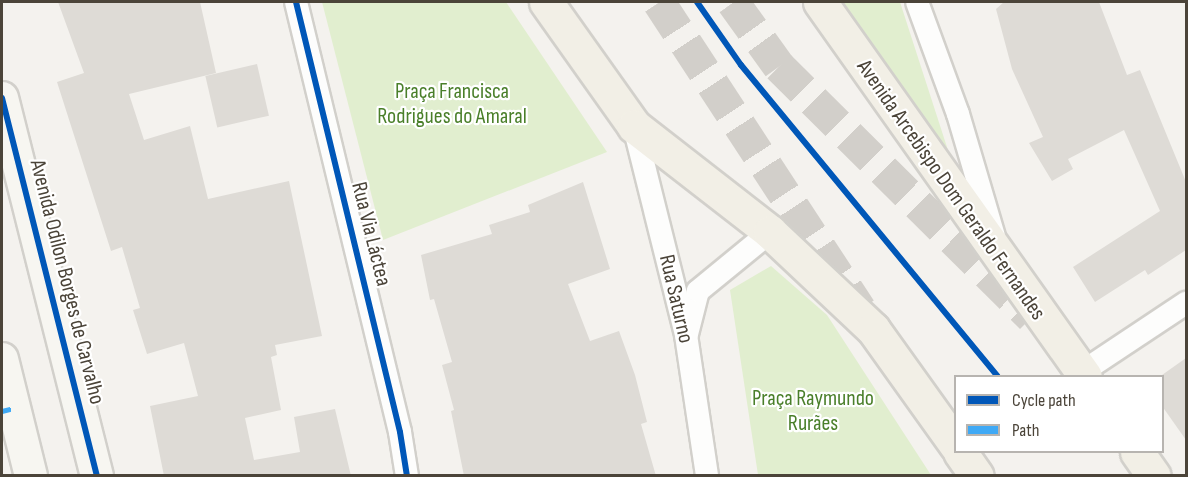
<!DOCTYPE html>
<html>
<head>
<meta charset="utf-8">
<style>
	body { margin:0 }
	#map { position:relative; width:1188px; height:477px; overflow:hidden; background:#f4f2ee; font-family:"Sofia Sans Condensed",sans-serif }
	div>[style] { position:absolute }
	[style*='--x'] { left:calc(var(--x)*1px); top:calc(var(--y)*1px); width:calc(var(--w)*1px); rotate:calc(var(--a)*1deg) }
	.green>* { inset:0; background:#e1eecf }
	.building>* { inset:0; background:#dedbd6; transform-origin:0 0 }
	.primary-tunnel>* { height:33px; margin-top:-16.5px; transform-origin:0; background:repeating-linear-gradient(90deg,#d2cfca 0 33px,transparent 0 49px) }
	.roads { filter:drop-shadow(2px 0 #d2d0cb) drop-shadow(-2px 0 #d2d0cb) drop-shadow(0 2px #d2d0cb) drop-shadow(0 -2px #d2d0cb) }
	.street>* { height:22px; margin:-11px; padding:0 11px; transform-origin:11px; border-radius:11px; background:#fdfdfc }
	.secondary>* { height:32px; margin:-16px; padding:0 16px; transform-origin:16px; border-radius:16px; background:#f7f6f1 }
	.primary>* { height:33px; margin:-16.5px; padding:0 16.5px; transform-origin:16.5px; border-radius:16.5px; background:#f2efe6 }
	.quiet>* { height:4.5px; margin-top:-2.25px; transform-origin:0; background:repeating-linear-gradient(90deg,#3fa9f5 0 9px,transparent 0 13.5px) }
	.cycleway>* { height:6px; margin:-3px; padding:0 3px; transform-origin:3px; border-radius:3px; background:#0057b8 }
	span { translate:-50% -50%; white-space:nowrap; text-align:center; line-height:1.15; -webkit-text-stroke:4.5px #fff; paint-order:stroke }
	.park-label { font-size:22px; color:#4a7f2a }
	.street-label { font-size:22px; color:#4b4439 }
	.frame { position:absolute; inset:0; border:3px solid #4b4439; pointer-events:none }
	.legend { position:absolute; left:954px; top:375px; width:210px; height:78px; box-sizing:border-box; background:#fff; border:2px solid #b7b4b0; margin:0; padding:8px 10px; list-style:none; font-size:18px; color:#4b4439 }
	.legend li { display:flex; align-items:center; gap:12px; height:30px }
	.legend b { width:30px; border:2px solid #b7b4b0 }
</style>
</head>
<body>
<div id="map">
	<div class="green">
		<i style="clip-path:polygon(322px 2px,506px 2px,607px 152px,383px 240px)"></i>
		<i style="clip-path:polygon(827px 2px,900px 2px,967px 209px)"></i>
		<i style="clip-path:polygon(771px 266px,827px 315px,931px 475px,758px 475px,730px 290px)"></i>
	</div>
	<div class="building">
		<i style="clip-path:polygon(58px 2px,200px 2px,216px 73px,129px 94px,144px 140px,190px 126px,208px 199px,289px 181px,322px 336px,275px 345px,277px 355px,271px 357px,281px 410px,245px 418px,254px 460px,300px 452px,294px 417px,335px 409px,351px 476px,164px 476px,150px 406px,198px 396px,184px 343px,147px 354px,133px 310px,140px 308px,122px 247px,111px 251px,57px 82px,84px 73px)"></i>
		<i style="clip-path:polygon(1004px 2px,1099px 2px,1127px 75px,1140px 70px,1186px 182px,1186px 250px,1148px 275px,1145px 270px,1095px 302px,1073px 267px,1160px 211px,1124px 130px,1068px 159px,1073px 169px,1052px 181px,1029px 143px,1043px 137px,1012px 69px,996px 9px)"></i>
		<i style="left:257px;top:64px;width:53px;height:53px;rotate:77deg"></i>
		<i style="clip-path:polygon(583px 182px,610px 269px,568px 284px,590px 341px,619px 331px,635px 375px,647px 422px,641px 424px,656px 476px,464px 476px,451px 411px,454px 410px,442px 365px,452px 362px,434px 299px,430px 300px,421px 255px,492px 234px,489px 225px,530px 212px,528px 205px)"></i>
		<i style="clip-path:polygon(1186px 358px,1186px 440px,1162px 406px,1162px 375px)"></i>
	</div>
	<div class="primary-tunnel">
		<i style="--x:659;--y:2;--w:367;--a:56.8"></i>
		<i style="--x:733;--y:2;--w:79;--a:54.3"></i>
		<i style="--x:779;--y:66;--w:356;--a:44.8"></i>
	</div>
	<div class="roads">
		<div class="street">
			<i style="--x:296;--y:2;--w:442;--a:76.4"></i>
			<i style="--x:400;--y:432;--w:45;--a:81"></i>
			<i style="--x:917;--y:2;--w:119;--a:69.9"></i>
			<i style="--x:958;--y:114;--w:127;--a:73.6"></i>
			<i style="--x:634;--y:126;--w:215;--a:76"></i>
			<i style="--x:686;--y:335;--w:143;--a:81.5"></i>
			<i style="--x:687;--y:334;--w:44;--a:-75.7"></i>
			<i style="--x:698;--y:291;--w:93;--a:-39.3"></i>
			<i style="--x:1082;--y:372;--w:125;--a:-33.6"></i>
		</div>
		<div class="secondary">
			<i style="--x:2;--y:98;--w:390;--a:75.9"></i>
			<i style="--x:2;--y:359;--w:121;--a:76.1"></i>
		</div>
		<div class="primary">
			<i style="--x:546;--y:2;--w:152;--a:54.6"></i>
			<i style="--x:634;--y:126;--w:172;--a:37.9"></i>
			<i style="--x:770;--y:232;--w:141;--a:43.3"></i>
			<i style="--x:873;--y:329;--w:143;--a:54.4"></i>
			<i style="--x:820;--y:2;--w:458;--a:54.7"></i>
			<i style="--x:960;--y:452;--w:29;--a:55"></i>
			<i style="--x:1137;--y:452;--w:29;--a:55"></i>
		</div>
	</div>
	<div class="quiet">
		<i style="--x:2;--y:411;--w:12;--a:-14"></i>
	</div>
	<div class="cycleway">
		<i style="--x:296;--y:2;--w:442;--a:76.4"></i>
		<i style="--x:400;--y:432;--w:45;--a:81"></i>
		<i style="--x:697;--y:2;--w:77;--a:55.1"></i>
		<i style="--x:741;--y:65;--w:403;--a:50.5"></i>
		<i style="--x:2;--y:98;--w:390;--a:75.9"></i>
	</div>
	<div class="park-label">
		<span style="left:452px;top:104px">Praça Francisca<br>Rodrigues do Amaral</span>
		<span style="left:813px;top:411px">Praça Raymundo<br>Rurães</span>
	</div>
	<div class="street-label">
		<span style="left:951px;top:190px;rotate:55deg">Avenida Arcebispo Dom Geraldo Fernandes</span>
		<span style="left:371px;top:234px;rotate:76deg">Rua Via Láctea</span>
		<span style="left:67px;top:282px;rotate:76deg">Avenida Odilon Borges de Carvalho</span>
		<span style="left:676px;top:299px;rotate:77deg">Rua Saturno</span>
	</div>
	<div class="frame"></div>
	<ul class="legend">
	<li><b style="height:8px;background:#0057b8"></b>Cycle path</li>
	<li><b style="height:8px;background:#3fa9f5"></b>Path</li>
	</ul>
</div>
</body>
</html>
